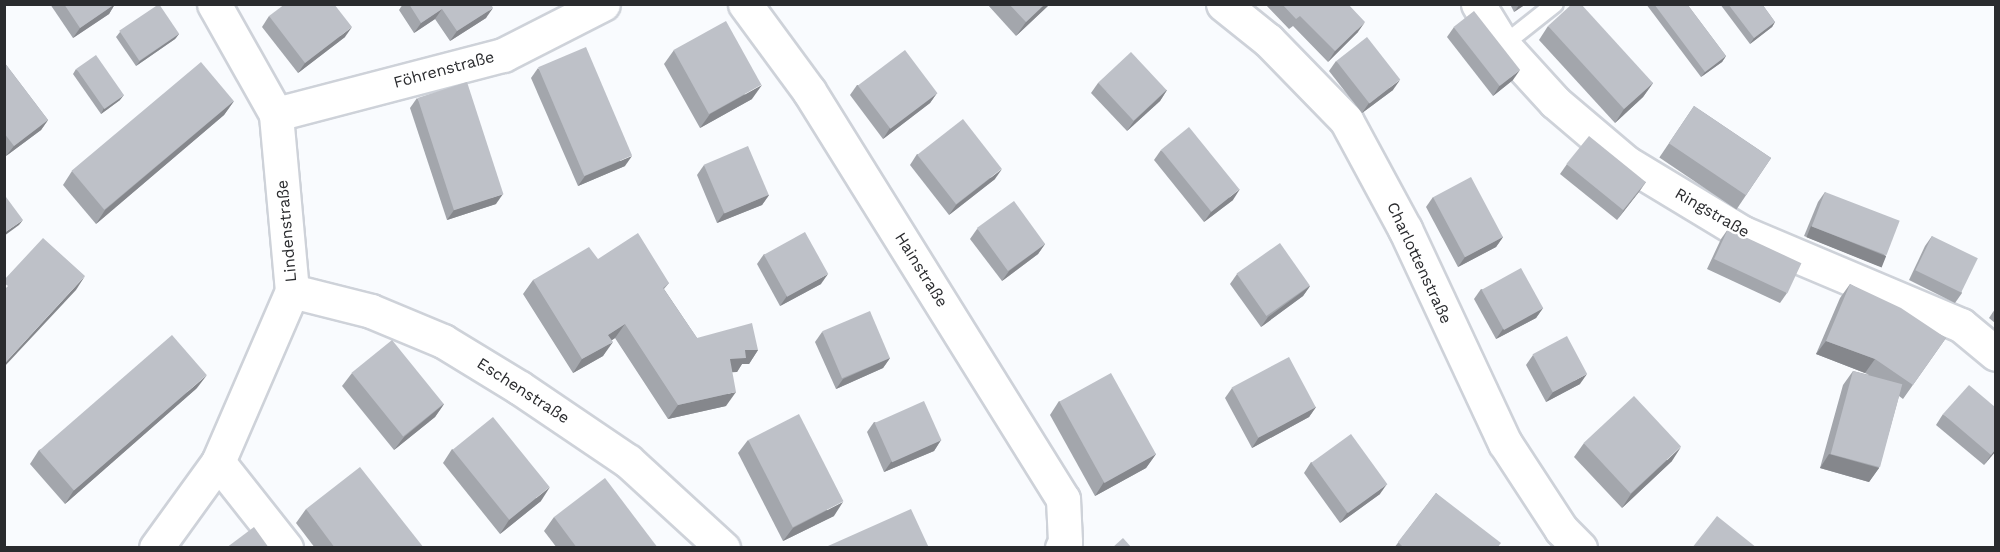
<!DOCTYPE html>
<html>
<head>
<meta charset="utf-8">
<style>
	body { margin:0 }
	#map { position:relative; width:2000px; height:552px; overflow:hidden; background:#f9fbfe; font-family:"Work Sans",sans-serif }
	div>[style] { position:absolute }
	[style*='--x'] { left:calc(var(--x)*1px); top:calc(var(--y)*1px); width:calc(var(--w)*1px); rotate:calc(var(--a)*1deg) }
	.roads { filter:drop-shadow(2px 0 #ced2d9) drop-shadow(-2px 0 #ced2d9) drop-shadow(0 2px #ced2d9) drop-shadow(0 -2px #ced2d9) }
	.lane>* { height:16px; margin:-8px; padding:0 8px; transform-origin:8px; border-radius:8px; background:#fff }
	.street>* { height:33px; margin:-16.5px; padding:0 16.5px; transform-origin:16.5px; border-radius:16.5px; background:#fff }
	.wall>* { inset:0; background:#a3a6ac; transform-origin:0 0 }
	.shaded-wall>* { inset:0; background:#85878c; transform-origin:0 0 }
	.building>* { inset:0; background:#bec1c8; transform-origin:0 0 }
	span { translate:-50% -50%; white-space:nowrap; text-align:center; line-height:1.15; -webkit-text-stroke:5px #fff; paint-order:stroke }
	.street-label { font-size:16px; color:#2a2b2e }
	.frame { position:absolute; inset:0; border:6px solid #2a2b2e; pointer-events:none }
</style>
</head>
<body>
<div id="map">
	<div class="roads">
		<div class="lane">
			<i style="--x:1503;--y:45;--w:66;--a:-38.3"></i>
		</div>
		<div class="street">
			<i style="--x:745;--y:4;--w:108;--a:53.7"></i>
			<i style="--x:809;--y:91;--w:481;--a:58.1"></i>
			<i style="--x:1063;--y:499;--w:43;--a:87.3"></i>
			<i style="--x:1065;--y:542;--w:7;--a:117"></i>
			<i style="--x:1223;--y:4;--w:58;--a:38.7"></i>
			<i style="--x:1268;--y:40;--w:112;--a:45.7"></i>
			<i style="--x:1346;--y:120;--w:124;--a:61.6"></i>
			<i style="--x:1405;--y:229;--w:236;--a:65"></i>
			<i style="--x:1505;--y:443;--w:103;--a:56.9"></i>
			<i style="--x:1561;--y:529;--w:27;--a:45"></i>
			<i style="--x:1478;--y:4;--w:48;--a:58.6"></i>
			<i style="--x:1503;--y:45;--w:77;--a:47.6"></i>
			<i style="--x:1555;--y:102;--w:94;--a:40.3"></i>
			<i style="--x:1627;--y:163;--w:135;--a:31.1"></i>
			<i style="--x:1743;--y:233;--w:237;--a:22.9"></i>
			<i style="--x:1961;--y:325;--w:45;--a:39.6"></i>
			<i style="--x:276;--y:114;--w:235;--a:-14.6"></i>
			<i style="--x:503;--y:55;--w:112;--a:-27"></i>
			<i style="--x:292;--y:291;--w:81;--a:14.2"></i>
			<i style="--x:371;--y:311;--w:78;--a:22.6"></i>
			<i style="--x:443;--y:341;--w:90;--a:31.4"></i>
			<i style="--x:520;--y:388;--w:130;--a:34.1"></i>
			<i style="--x:628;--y:461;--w:129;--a:42.5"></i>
			<i style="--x:218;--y:462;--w:110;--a:51.7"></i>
			<i style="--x:156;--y:548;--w:106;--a:-54.2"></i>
			<i style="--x:218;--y:462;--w:186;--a:-66.6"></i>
			<i style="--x:292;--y:291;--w:178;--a:-95.2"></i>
			<i style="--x:276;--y:114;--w:126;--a:-119.4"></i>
		</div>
	</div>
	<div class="wall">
		<i style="clip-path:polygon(50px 4px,115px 4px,109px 14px,73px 38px)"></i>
		<i style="clip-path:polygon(403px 4px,491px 4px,486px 18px,450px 41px,435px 19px,414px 33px,399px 10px)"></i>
		<i style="clip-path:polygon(987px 4px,1050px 4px,1016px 36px)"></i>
		<i style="clip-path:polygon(1265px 4px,1348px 4px,1358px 32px,1328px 62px,1293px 26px,1289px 29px)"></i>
		<i style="clip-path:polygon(1510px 4px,1526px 4px,1514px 12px)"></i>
		<i style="clip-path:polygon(1646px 4px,1687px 4px,1726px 56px,1722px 62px,1701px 77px)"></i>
		<i style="clip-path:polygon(1720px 4px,1762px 4px,1775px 22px,1772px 27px,1750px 44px)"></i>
		<i style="clip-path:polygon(269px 16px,345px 37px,298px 73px,262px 27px)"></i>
		<i style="clip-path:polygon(1548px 26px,1653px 83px,1643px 97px,1615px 123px,1539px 40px)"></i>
		<i style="clip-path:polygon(1454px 27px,1513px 80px,1493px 96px,1447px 37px)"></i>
		<i style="clip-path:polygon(120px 32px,179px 34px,175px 39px,136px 66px,116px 37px)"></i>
		<i style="clip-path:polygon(674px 50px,752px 99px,700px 128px,664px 64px)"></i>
		<i style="clip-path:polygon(1336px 61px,1393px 90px,1362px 113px,1329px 71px)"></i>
		<i style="clip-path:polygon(4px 62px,48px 120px,41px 130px,6px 156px,4px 153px)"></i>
		<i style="clip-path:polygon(538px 68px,625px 166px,578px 186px,531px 78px)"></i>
		<i style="clip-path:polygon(76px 69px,120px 100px,101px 114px,73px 74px)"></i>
		<i style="clip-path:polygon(1098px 83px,1167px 90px,1160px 101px,1127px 131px,1091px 93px)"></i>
		<i style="clip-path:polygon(857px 85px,937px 93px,930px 103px,883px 139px,850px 95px)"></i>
		<i style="clip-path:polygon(417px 98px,496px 204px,447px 220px,410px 108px)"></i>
		<i style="clip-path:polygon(234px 101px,224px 115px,96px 224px,63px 185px,72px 171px)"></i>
		<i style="left:1694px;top:106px;width:93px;height:62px;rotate:34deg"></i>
		<i style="clip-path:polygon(1161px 150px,1233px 200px,1204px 222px,1154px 160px)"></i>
		<i style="clip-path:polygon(917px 154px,995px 179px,949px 215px,910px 165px)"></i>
		<i style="clip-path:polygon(1567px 164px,1646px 182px,1617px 220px,1560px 174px)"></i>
		<i style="clip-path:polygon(704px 165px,769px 195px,762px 205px,717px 223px,697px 175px)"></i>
		<i style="clip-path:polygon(1825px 192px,1886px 256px,1879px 266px,1804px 236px,1818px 202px)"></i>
		<i style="clip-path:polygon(1433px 197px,1503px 237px,1496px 247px,1458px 267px,1426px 207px)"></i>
		<i style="clip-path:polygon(977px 229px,1045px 244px,1038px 254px,1002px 281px,970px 239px)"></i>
		<i style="clip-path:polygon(1728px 229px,1787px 293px,1780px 303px,1707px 269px,1721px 239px)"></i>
		<i style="clip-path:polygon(1932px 236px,1962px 293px,1955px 303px,1909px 280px,1925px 246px)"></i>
		<i style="clip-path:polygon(764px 254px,821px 284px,780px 306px,757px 264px)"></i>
		<i style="clip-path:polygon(598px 259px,669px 283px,664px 289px,697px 338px,758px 350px,749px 364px,742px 364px,737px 372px,732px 372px,726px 406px,668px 419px,615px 338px,612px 340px,603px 356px,573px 373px,523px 294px,533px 280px)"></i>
		<i style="clip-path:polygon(1237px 274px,1310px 286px,1303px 296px,1261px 327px,1230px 284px)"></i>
		<i style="clip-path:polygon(1850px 284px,1946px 338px,1903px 399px,1899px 396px,1879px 468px,1869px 482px,1820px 468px,1843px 385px,1853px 371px,1869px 375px,1865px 373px,1816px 354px,1840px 298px)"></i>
		<i style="clip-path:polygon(1481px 289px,1543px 308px,1536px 318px,1496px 339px,1474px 299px)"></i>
		<i style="clip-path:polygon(1995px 309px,1995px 323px,1989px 318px)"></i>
		<i style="clip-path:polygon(822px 332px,890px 358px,883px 368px,836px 389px,815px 342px)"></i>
		<i style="clip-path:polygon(1533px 355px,1580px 384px,1546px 402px,1526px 365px)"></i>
		<i style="clip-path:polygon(352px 373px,444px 404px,435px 417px,394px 450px,342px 386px)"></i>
		<i style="clip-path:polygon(197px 388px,65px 504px,30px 464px,39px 450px)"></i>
		<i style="clip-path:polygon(1232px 388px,1316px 407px,1309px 417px,1252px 448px,1225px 398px)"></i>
		<i style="clip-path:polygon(1059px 401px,1156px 454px,1146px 468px,1095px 496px,1050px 415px)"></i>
		<i style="clip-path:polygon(1943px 414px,1995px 452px,1984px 465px,1936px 425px)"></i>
		<i style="clip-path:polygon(874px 422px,941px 440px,934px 451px,884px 472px,867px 432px)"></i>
		<i style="clip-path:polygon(748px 440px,834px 516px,783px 541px,738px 453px)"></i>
		<i style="clip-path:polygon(1584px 443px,1672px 461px,1622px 508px,1574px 457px)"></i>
		<i style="clip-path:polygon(452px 449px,541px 501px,500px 534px,443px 463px)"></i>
		<i style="clip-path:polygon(1311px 462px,1380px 494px,1340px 523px,1304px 473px)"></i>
		<i style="clip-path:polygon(1436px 493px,1498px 548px,1394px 548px)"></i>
		<i style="clip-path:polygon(306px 509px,424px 548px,315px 548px,296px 523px)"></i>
		<i style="clip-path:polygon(554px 517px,658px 548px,557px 548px,544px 531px)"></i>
	</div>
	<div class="shaded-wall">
		<i style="clip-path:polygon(115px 4px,109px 14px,73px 38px,80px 28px)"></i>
		<i style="clip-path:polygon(1045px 4px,1050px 4px,1016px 36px,1026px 22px)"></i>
		<i style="clip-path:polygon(1520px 4px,1526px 4px,1514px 12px)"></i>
		<i style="clip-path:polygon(493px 8px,486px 18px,450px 41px,457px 31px)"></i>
		<i style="clip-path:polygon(442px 9px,435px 19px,414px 33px,421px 23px)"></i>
		<i style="clip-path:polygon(1365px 22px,1358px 32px,1328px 62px,1335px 51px)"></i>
		<i style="clip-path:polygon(1775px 22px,1772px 27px,1750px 44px,1754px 38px)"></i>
		<i style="clip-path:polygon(352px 27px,345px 37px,298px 73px,305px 63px)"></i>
		<i style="clip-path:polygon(179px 34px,175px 39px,136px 66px,140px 61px)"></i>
		<i style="clip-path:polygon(1726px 56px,1722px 62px,1701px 77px,1705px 72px)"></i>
		<i style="clip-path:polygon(1520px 70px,1513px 80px,1493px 96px,1500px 85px)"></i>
		<i style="clip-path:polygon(1400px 80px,1393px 90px,1362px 113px,1369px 103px)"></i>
		<i style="clip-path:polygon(1653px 83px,1643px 97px,1615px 123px,1624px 109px)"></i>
		<i style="clip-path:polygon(762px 85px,752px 99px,700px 128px,710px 114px)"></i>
		<i style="clip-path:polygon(1167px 90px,1160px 101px,1127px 131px,1134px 121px)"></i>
		<i style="clip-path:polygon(937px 93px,930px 103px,883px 139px,890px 128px)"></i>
		<i style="clip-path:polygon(124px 95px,120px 100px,101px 114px,104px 108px)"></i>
		<i style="clip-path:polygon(234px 101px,224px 115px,96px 224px,105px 210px)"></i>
		<i style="clip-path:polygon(48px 120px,41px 130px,6px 156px,14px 146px)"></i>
		<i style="clip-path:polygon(632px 156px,625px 166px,578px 186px,585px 176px)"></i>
		<i style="clip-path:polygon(1002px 169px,995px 179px,949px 215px,956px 205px)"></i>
		<i style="clip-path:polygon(1646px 182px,1639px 192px,1617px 220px,1624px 210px)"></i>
		<i style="clip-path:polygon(1240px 189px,1233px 200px,1204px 222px,1211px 212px)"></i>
		<i style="clip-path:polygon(503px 194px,496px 204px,447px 220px,454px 210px)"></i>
		<i style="clip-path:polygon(769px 195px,762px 205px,717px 223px,724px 213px)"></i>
		<i style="clip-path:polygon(23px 220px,19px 225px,4px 236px,4px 233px)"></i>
		<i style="left:1811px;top:226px;width:81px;height:12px;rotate:22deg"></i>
		<i style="clip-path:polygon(1503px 237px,1496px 247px,1458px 267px,1465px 257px)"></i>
		<i style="clip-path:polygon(1045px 244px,1038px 254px,1002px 281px,1009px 271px)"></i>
		<i style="clip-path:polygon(828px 274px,821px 284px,780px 306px,787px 296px)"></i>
		<i style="clip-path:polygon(85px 276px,76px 290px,4px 367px,4px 364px)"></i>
		<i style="clip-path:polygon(1310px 286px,1303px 296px,1261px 327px,1268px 317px)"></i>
		<i style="clip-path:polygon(1543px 308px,1536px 318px,1496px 339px,1503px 329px)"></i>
		<i style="clip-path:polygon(625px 324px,615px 338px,599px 349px,608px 335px)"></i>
		<i style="clip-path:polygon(1826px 341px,1875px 359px,1865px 373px,1816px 354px)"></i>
		<i style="clip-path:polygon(613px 342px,603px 356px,573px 373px,582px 359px)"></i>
		<i style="clip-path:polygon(745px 350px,758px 350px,749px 364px,742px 364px,737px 372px,720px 373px,730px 359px)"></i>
		<i style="clip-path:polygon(890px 358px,883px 368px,836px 389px,843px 379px)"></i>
		<i style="clip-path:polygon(1587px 374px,1580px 384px,1546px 402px,1553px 392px)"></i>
		<i style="clip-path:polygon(207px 375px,197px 388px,65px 504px,74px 490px)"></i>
		<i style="clip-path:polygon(736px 392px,726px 406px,668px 419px,678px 405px)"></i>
		<i style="clip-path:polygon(444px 404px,435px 417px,394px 450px,404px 437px)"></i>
		<i style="clip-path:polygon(1316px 407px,1309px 417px,1252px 448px,1259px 437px)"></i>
		<i style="clip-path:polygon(941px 440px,934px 451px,884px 472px,891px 462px)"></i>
		<i style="clip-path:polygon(1681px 447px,1672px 461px,1622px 508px,1631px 494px)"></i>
		<i style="clip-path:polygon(1995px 450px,1995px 452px,1984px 465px,1991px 455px)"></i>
		<i style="clip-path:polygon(1156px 454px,1146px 468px,1095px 496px,1104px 482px)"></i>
		<i style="clip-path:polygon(1829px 454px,1879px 468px,1869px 482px,1820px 468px)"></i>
		<i style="clip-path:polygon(1387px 484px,1380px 494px,1340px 523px,1347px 513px)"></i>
		<i style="clip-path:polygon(550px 487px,541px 501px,500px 534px,509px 520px)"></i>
		<i style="clip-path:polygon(843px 502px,834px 516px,783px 541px,793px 528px)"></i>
	</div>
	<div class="building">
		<i style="clip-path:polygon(64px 4px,115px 4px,80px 28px)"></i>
		<i style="left:159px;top:4px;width:36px;height:48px;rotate:56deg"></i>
		<i style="clip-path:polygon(285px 4px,334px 4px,352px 27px,305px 63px,269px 16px)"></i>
		<i style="clip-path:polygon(409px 4px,491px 4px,493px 8px,457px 31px,442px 9px,421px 23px)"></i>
		<i style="clip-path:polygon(1009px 4px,1045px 4px,1026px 22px)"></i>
		<i style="clip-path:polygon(1282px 4px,1348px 4px,1365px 22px,1335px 51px,1300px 16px,1296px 19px)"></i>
		<i style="clip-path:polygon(1572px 4px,1581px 4px,1653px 83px,1624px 109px,1548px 26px)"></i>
		<i style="clip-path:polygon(1654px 4px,1687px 4px,1726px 56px,1705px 72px)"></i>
		<i style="clip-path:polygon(1728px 4px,1762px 4px,1775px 22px,1754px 38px)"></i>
		<i style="left:1474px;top:11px;width:75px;height:26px;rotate:52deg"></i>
		<i style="left:726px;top:21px;width:73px;height:60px;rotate:61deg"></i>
		<i style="left:1367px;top:37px;width:54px;height:39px;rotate:52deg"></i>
		<i style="left:586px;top:47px;width:118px;height:52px;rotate:67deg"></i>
		<i style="left:905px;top:50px;width:54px;height:59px;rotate:53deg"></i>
		<i style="left:1131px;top:52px;width:52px;height:45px;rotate:47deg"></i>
		<i style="left:96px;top:55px;width:49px;height:24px;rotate:55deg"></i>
		<i style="clip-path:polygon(4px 62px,48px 120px,14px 146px,4px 133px)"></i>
		<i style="left:201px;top:62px;width:51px;height:169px;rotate:50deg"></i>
		<i style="left:467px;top:82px;width:118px;height:52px;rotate:72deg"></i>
		<i style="left:1694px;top:106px;width:93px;height:45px;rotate:34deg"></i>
		<i style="left:963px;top:119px;width:63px;height:58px;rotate:52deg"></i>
		<i style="left:1189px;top:127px;width:80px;height:36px;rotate:51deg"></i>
		<i style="left:1589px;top:136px;width:73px;height:36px;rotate:39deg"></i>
		<i style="left:748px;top:146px;width:53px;height:48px;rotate:67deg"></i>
		<i style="left:1471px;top:177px;width:68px;height:43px;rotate:62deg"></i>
		<i style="left:1825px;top:192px;width:80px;height:37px;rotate:21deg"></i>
		<i style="clip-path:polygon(6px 197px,23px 220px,4px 233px,4px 198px)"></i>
		<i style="left:1014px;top:201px;width:53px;height:46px;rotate:54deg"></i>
		<i style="left:1728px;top:229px;width:81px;height:33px;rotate:25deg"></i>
		<i style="left:805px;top:232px;width:48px;height:47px;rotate:61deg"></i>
		<i style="clip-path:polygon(638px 233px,669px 283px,663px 288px,697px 338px,752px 323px,758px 350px,745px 350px,746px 358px,730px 359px,736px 392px,678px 405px,625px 324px,608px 335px,613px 342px,582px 359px,533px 280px,589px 247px,598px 259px)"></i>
		<i style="left:1932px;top:236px;width:51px;height:38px;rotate:26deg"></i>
		<i style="clip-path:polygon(43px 238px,85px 276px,4px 364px,4px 290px,8px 286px,4px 283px,4px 280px)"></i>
		<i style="left:1280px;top:243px;width:52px;height:53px;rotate:55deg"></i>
		<i style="left:1521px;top:268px;width:46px;height:45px;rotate:61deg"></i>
		<i style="clip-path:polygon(1850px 284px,1901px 308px,1946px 338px,1913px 385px,1875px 359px,1826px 341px)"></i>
		<i style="left:870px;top:311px;width:51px;height:52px;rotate:67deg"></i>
		<i style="left:172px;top:335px;width:53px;height:176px;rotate:49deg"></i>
		<i style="left:1567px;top:336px;width:43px;height:39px;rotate:62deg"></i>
		<i style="left:392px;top:340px;width:82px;height:52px;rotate:51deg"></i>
		<i style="left:1289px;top:357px;width:57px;height:65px;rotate:62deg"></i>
		<i style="left:1853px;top:371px;width:51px;height:86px;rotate:15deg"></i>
		<i style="left:1111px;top:373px;width:93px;height:59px;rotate:61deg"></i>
		<i style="clip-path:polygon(1969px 385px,1995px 407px,1995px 450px,1991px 455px,1943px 414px)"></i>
		<i style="left:1634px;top:396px;width:69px;height:69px;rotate:47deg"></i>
		<i style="left:924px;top:401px;width:43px;height:54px;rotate:66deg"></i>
		<i style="left:799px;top:414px;width:98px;height:57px;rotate:63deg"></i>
		<i style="left:493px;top:417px;width:90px;height:52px;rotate:51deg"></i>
		<i style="left:1351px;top:434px;width:62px;height:49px;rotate:54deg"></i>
		<i style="clip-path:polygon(360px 467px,424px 548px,335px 548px,306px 509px)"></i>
		<i style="clip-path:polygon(605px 478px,658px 548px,577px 548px,554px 517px)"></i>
		<i style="clip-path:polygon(1436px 493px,1501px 543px,1497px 548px,1404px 548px,1398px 542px)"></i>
		<i style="clip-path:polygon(911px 509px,929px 548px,828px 548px,828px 546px)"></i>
		<i style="clip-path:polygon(1717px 516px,1757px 548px,1692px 548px)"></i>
		<i style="clip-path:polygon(254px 527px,269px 548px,226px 548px)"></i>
		<i style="clip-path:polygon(1123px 538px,1132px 548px,1112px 548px)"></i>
	</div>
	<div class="street-label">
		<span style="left:444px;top:70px;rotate:-15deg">Föhrenstraße</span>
		<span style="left:1712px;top:213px;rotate:30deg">Ringstraße</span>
		<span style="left:287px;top:231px;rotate:-95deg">Lindenstraße</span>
		<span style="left:1419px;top:263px;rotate:65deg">Charlottenstraße</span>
		<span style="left:921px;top:270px;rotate:58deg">Hainstraße</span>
		<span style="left:523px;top:391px;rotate:33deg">Eschenstraße</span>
	</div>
	<div class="frame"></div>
</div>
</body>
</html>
